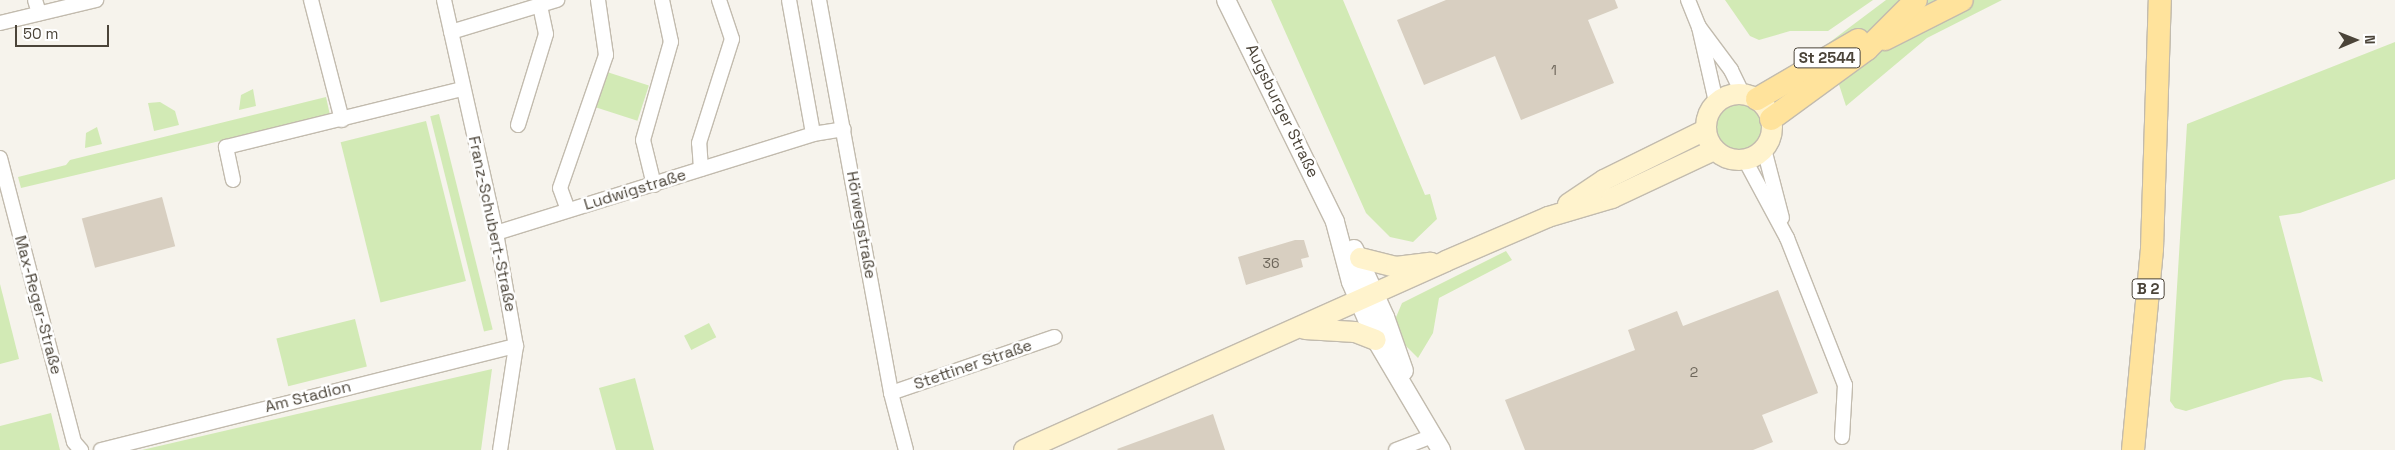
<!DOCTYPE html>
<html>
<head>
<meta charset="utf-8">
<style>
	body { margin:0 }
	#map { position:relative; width:2395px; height:450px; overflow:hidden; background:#f6f3ec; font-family:"Space Grotesk",sans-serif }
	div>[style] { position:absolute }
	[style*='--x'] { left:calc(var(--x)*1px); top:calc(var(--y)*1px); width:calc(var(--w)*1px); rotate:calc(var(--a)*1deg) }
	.green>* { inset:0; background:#d2eab5; transform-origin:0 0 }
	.round { border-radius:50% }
	.building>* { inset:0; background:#d8cfc1; transform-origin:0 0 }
	.roads { filter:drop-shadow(1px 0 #c2bbae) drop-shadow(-1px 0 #c2bbae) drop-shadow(0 1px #c2bbae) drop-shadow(0 -1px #c2bbae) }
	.minor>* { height:14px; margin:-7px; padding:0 7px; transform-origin:7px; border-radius:7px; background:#fff }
	.tertiary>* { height:18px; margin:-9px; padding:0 9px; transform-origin:9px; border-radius:9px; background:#fff }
	.secondary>* { height:20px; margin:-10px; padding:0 10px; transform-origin:10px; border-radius:10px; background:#fff3cd }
	.secondary>.ring { margin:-10px; padding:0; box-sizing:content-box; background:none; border:20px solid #fff3cd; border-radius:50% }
	.primary>* { height:22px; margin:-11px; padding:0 11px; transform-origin:11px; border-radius:11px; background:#ffe39c }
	span { translate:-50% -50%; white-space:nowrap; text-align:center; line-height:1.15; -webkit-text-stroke:5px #fff; paint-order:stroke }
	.number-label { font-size:14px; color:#6e675b }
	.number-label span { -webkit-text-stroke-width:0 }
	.shield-label span { padding:1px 4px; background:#fff; border:1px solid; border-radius:4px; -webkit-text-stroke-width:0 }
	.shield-label { font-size:15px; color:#4b4439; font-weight:700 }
	.street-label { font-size:16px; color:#4b4439 }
	.north { position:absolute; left:2330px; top:15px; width:50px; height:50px; -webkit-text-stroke:4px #fff; paint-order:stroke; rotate:89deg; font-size:14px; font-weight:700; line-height:20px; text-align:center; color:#4b4439 }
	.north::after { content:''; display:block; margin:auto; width:18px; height:22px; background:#4b4439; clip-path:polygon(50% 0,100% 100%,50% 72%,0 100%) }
	.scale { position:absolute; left:15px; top:25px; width:94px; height:22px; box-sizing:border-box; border:2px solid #4b4439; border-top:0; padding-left:6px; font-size:15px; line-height:18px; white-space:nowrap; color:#4b4439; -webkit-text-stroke:4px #fff; paint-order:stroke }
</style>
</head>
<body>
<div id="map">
	<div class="green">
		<i style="clip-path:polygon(1271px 0,1343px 0,1425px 195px,1430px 194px,1437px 219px,1413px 242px,1390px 237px,1366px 213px)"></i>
		<i style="clip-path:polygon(1725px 0,1873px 0,1828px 31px,1790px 31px,1759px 40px,1750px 36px)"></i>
		<i style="clip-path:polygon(1886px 0,2002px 0,1927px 38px,1846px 106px,1826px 45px)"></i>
		<i style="clip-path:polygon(2395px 42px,2395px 179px,2300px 213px,2279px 216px,2323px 382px,2310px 377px,2284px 380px,2186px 411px,2175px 408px,2170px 401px,2187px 124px)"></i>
		<i style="left:607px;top:72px;width:44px;height:37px;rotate:18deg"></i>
		<i style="clip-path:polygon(253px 89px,256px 106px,239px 110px,241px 95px)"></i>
		<i style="clip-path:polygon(326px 97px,330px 115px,21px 188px,18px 177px,66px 165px,70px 160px)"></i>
		<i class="round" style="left:1714px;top:102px;width:50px;height:50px"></i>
		<i style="clip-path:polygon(160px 102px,175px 111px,179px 125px,154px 131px,148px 103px)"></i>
		<i style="left:439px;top:114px;width:222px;height:9px;rotate:76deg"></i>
		<i style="left:426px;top:121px;width:165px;height:88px;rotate:76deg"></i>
		<i style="clip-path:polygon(97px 127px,102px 144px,85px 148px,86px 133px)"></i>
		<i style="clip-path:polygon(1506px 251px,1512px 260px,1439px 298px,1433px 333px,1418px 358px,1402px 342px,1394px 322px,1402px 303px)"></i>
		<i style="clip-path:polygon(0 284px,19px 359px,0 364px)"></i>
		<i style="left:355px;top:319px;width:49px;height:81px;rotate:76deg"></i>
		<i style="left:709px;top:323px;width:16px;height:28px;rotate:63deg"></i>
		<i style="clip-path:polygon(492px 369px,481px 450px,142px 450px)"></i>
		<i style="clip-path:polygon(635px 378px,654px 450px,616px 450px,599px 388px)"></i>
		<i style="clip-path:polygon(51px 413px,60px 450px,0 450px,0 426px)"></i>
	</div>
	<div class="building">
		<i style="clip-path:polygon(1446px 0,1615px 0,1618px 8px,1588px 20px,1614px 83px,1521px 120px,1495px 56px,1424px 85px,1397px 20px)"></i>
		<i style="left:162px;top:197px;width:51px;height:83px;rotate:75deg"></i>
		<i style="clip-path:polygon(1295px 240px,1304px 240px,1309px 257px,1301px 259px,1303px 267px,1246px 285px,1238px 257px)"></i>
		<i style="clip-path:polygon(1778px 290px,1818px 393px,1762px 415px,1773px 442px,1753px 450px,1525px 450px,1505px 400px,1635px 350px,1628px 330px,1677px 311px,1683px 326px)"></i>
		<i style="clip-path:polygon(1213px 414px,1225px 450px,1118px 450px,1117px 449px)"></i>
	</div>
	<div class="roads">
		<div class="minor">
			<i style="--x:35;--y:0;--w:14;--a:73"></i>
			<i style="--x:311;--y:0;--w:124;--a:75.5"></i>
			<i style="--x:444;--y:0;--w:239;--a:77.4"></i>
			<i style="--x:496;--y:233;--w:115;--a:80"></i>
			<i style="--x:516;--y:346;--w:105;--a:98.7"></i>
			<i style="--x:789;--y:0;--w:136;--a:79.8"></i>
			<i style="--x:819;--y:0;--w:400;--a:79.6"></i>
			<i style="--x:891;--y:393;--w:59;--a:75.3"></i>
			<i style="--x:1688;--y:0;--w:29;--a:68"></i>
			<i style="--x:1699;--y:27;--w:77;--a:77.2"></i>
			<i style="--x:0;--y:23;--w:99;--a:-13.5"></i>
			<i style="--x:1699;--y:27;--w:54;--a:53.3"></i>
			<i style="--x:1731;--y:70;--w:25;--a:64"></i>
			<i style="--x:451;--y:32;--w:111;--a:-16.8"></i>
			<i style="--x:518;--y:125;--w:95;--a:-72.9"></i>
			<i style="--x:546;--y:34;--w:29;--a:-102"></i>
			<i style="--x:1764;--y:149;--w:71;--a:75.4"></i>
			<i style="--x:0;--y:158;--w:293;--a:75.4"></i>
			<i style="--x:74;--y:442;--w:11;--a:49"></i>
			<i style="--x:1745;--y:160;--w:89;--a:61.7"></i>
			<i style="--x:1787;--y:238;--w:158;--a:68.5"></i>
			<i style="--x:1845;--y:385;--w:52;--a:93.3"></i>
			<i style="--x:701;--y:169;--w:26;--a:-94"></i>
			<i style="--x:699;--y:143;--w:109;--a:-72.4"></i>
			<i style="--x:732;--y:39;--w:41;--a:-108.4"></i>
			<i style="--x:233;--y:180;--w:34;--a:-102"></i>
			<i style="--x:226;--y:147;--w:244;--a:-13.8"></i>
			<i style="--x:654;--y:185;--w:46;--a:-103.7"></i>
			<i style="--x:643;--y:140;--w:102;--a:-74.1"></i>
			<i style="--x:671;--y:42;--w:43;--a:-102.1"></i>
			<i style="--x:568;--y:210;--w:23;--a:-110"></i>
			<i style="--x:560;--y:188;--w:141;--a:-70.9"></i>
			<i style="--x:606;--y:55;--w:56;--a:-98.3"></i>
			<i style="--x:496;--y:233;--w:332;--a:-17.3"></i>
			<i style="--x:813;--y:134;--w:31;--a:-9"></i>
			<i style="--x:891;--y:393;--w:173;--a:-18.9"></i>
			<i style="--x:101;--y:450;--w:428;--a:-14.1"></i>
			<i style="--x:1396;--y:450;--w:39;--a:-21"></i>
		</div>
		<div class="tertiary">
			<i style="--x:1226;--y:0;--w:247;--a:63.8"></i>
			<i style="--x:1335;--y:222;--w:62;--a:75.1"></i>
			<i style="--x:1351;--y:282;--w:63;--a:66.7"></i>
			<i style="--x:1376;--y:340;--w:128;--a:59.4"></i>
			<i style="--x:1354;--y:249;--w:75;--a:65.5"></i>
			<i style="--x:1385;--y:317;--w:57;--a:70.6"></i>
		</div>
		<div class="secondary">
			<i class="ring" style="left:1706px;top:94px;width:46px;height:46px"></i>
			<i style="--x:1568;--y:204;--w:43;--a:-33.7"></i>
			<i style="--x:1604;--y:180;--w:113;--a:-26.3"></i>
			<i style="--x:1360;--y:258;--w:37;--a:14"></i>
			<i style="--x:1396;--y:267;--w:35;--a:-7"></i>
			<i style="--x:1305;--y:329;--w:50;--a:3.4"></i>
			<i style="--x:1355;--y:332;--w:22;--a:21"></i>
			<i style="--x:1024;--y:450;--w:462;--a:-24.1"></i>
			<i style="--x:1446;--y:261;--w:111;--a:-23.3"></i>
			<i style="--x:1548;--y:217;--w:67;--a:-16.5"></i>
			<i style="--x:1612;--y:198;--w:113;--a:-25.2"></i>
		</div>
		<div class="primary">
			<i style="--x:1885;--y:39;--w:86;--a:-26.9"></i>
			<i style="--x:1757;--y:99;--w:117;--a:-30.3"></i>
			<i style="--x:1771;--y:119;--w:119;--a:-36.1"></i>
			<i style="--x:1867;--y:49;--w:69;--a:-45"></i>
			<i style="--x:2133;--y:450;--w:202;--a:-84.6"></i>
			<i style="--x:2152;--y:249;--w:249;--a:-88.2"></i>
		</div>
	</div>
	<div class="number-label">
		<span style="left:1554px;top:70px">1</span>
		<span style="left:1271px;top:263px">36</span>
		<span style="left:1694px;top:372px">2</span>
	</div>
	<div class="shield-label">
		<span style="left:1827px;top:58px">St 2544</span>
		<span style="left:2148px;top:289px">B 2</span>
	</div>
	<div class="street-label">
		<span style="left:1282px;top:111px;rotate:64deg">Augsburger Straße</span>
		<span style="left:635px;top:190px;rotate:-17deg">Ludwigstraße</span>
		<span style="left:492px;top:224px;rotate:78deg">Franz-Schubert-Straße</span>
		<span style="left:861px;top:225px;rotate:80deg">Hörwegstraße</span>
		<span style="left:38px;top:305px;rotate:75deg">Max-Reger-Straße</span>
		<span style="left:973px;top:365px;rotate:-19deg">Stettiner Straße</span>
		<span style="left:308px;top:397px;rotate:-14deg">Am Stadion</span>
	</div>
	<div class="north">N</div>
	<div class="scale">50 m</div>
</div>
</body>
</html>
